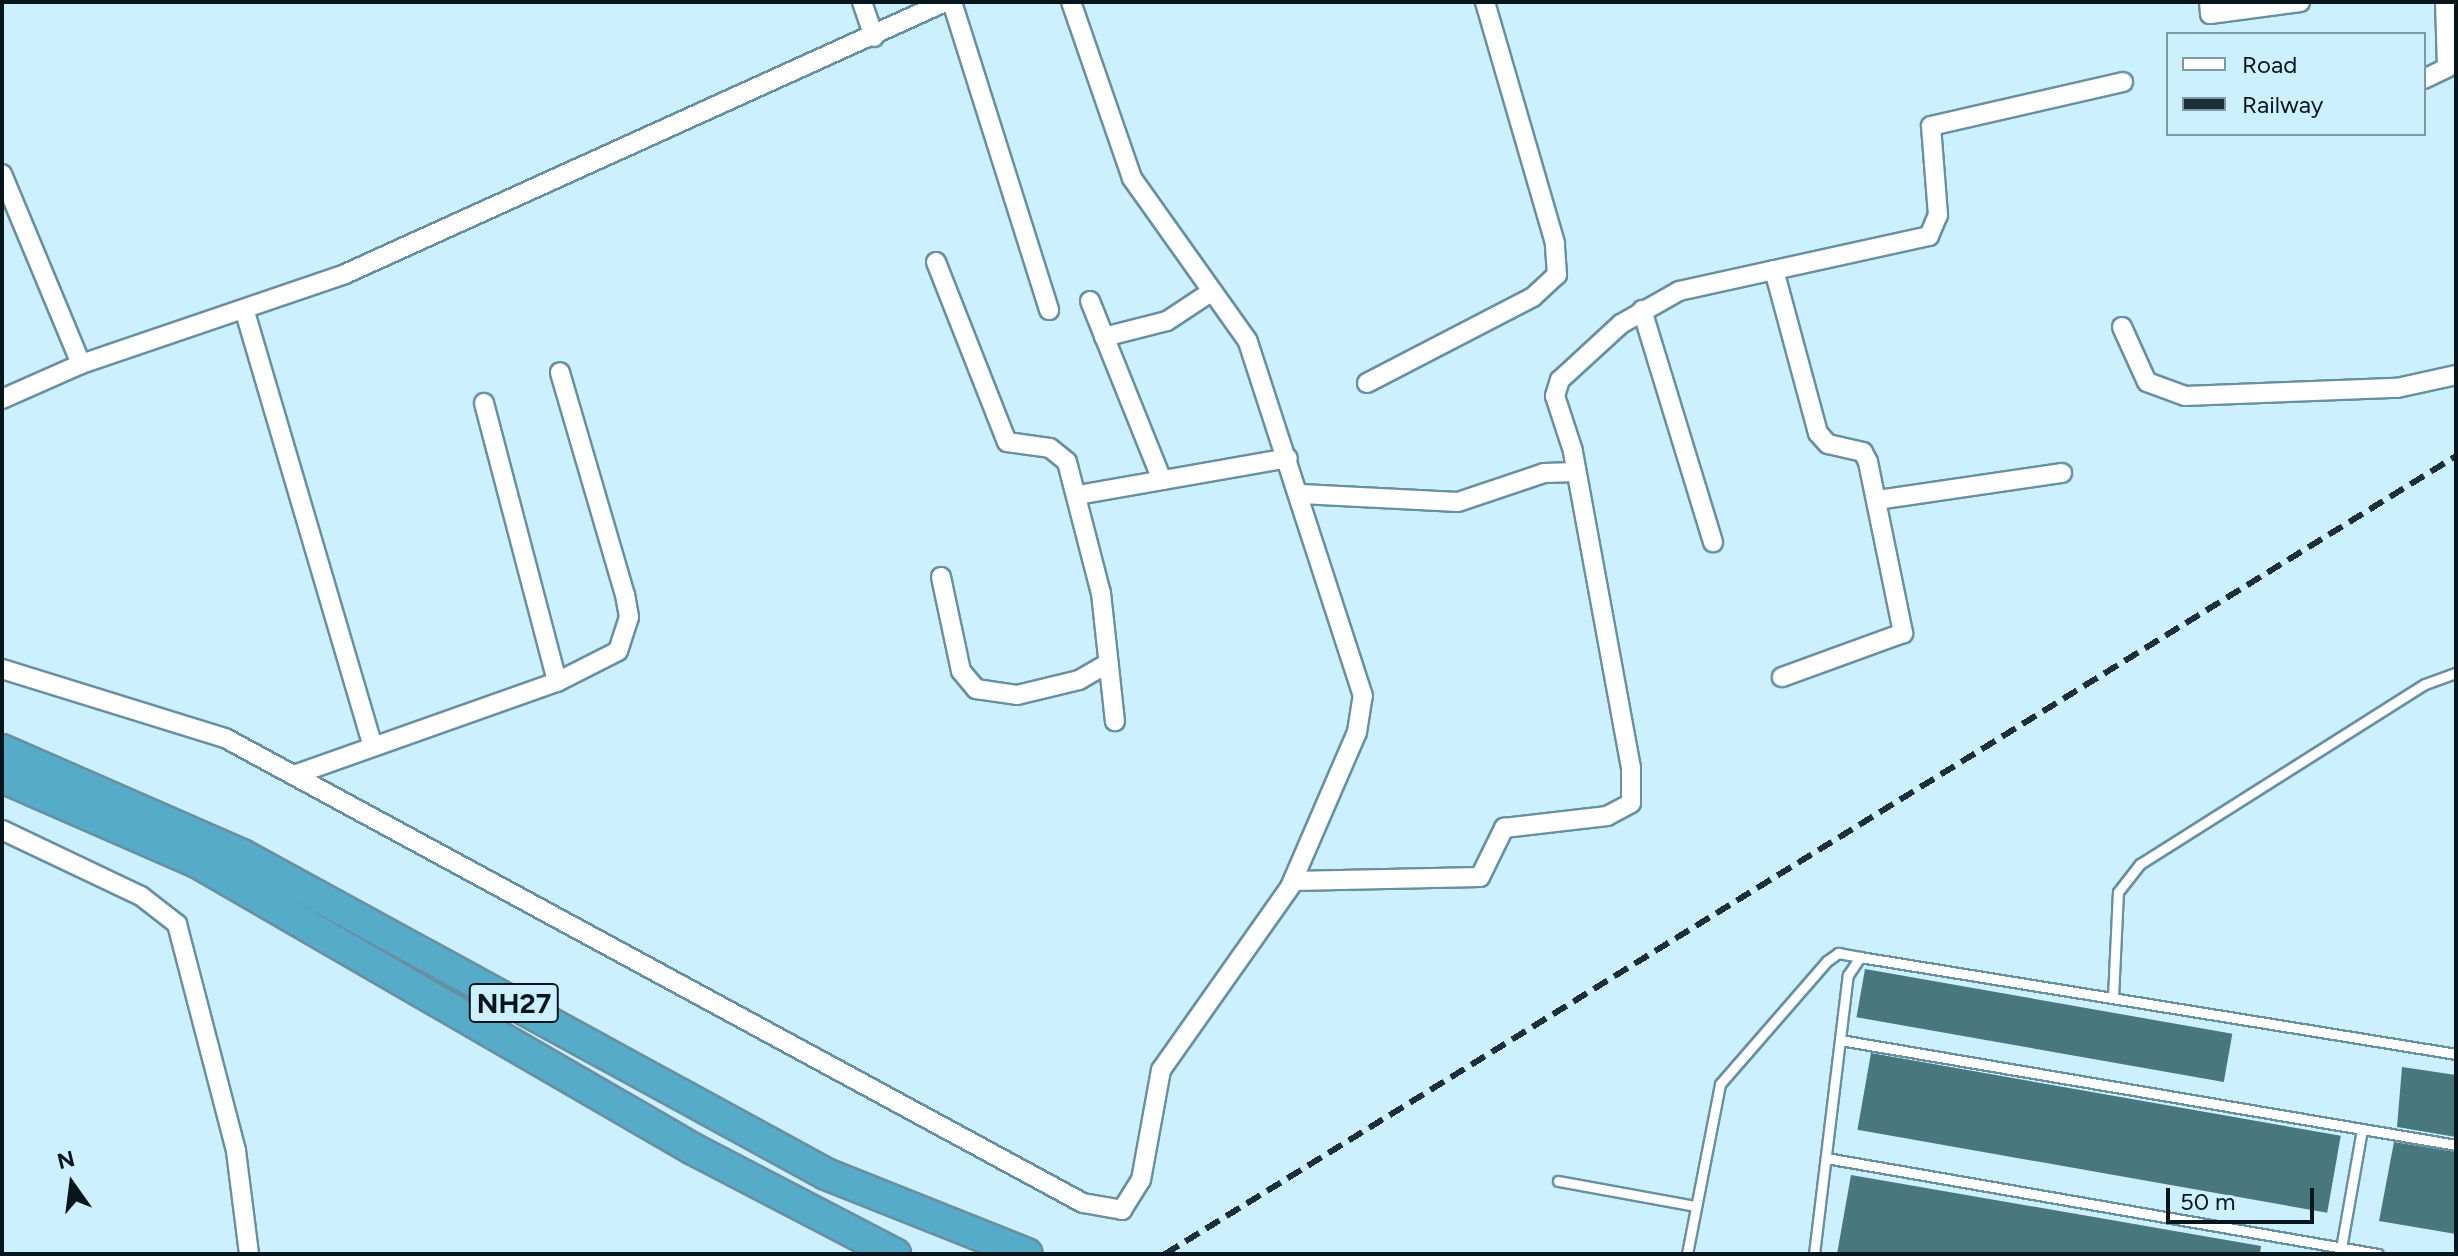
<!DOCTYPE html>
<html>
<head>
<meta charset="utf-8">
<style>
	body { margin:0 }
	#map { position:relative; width:2458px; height:1256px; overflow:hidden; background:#cdf0ff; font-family:Figtree,sans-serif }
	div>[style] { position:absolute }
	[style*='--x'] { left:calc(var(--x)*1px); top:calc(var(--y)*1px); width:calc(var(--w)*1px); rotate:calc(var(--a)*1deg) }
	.building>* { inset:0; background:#48777d; transform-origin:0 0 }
	.roads { filter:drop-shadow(2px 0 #6790a1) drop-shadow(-2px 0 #6790a1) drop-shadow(0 2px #6790a1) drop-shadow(0 -2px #6790a1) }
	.service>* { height:9px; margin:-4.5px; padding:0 4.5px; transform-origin:4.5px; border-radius:4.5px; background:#fff }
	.minor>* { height:18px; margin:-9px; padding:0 9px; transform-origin:9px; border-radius:9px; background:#fff }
	.trunk>* { height:30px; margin:-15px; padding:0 15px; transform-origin:15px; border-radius:15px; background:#56acc8 }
	.rail>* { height:6px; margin-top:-3px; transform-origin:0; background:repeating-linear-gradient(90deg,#1e3037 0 16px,transparent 0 24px) }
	span { translate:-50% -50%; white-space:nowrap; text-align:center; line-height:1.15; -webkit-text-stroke:6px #cdf0ff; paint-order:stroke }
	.shield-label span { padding:2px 6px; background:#cdf0ff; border:2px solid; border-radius:6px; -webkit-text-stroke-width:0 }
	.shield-label { font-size:28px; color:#06161c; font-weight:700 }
	.frame { position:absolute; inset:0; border:4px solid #06161c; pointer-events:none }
	.legend { position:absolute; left:2166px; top:32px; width:260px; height:104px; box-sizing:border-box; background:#cdf0ff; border:2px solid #7d99a4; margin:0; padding:10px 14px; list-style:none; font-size:24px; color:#06161c }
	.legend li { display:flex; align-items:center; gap:16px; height:40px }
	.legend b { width:40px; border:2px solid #7d99a4 }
	.north { position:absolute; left:32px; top:1144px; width:80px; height:80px; -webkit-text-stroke:6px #cdf0ff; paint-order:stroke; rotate:346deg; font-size:22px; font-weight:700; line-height:32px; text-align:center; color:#06161c }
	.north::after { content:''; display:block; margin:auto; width:28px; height:36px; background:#06161c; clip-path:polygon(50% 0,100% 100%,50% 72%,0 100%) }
	.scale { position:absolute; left:2166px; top:1188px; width:148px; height:36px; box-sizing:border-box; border:4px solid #06161c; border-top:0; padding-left:10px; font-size:24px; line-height:28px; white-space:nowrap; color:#06161c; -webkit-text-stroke:6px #cdf0ff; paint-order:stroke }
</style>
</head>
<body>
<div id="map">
	<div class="building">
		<i style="left:1865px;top:969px;width:373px;height:49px;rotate:10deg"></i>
		<i style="left:1871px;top:1053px;width:477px;height:78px;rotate:10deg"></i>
		<i style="clip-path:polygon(2402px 1067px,2456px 1075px,2456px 1137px,2397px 1127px)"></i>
		<i style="clip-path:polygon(2394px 1142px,2456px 1152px,2456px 1234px,2379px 1221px)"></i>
		<i style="clip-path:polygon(1851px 1175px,2261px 1246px,2260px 1254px,1837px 1254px)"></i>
	</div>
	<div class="roads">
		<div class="service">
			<i style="--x:2113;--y:997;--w:105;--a:-87.3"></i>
			<i style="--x:2118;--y:892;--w:36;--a:-52"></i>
			<i style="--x:2140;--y:864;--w:337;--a:-32.3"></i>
			<i style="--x:2425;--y:684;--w:33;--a:-20"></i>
			<i style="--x:1840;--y:1040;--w:625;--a:9.67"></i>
			<i style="--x:1826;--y:1158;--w:560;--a:9.87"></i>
			<i style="--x:1558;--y:1181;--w:140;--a:10.3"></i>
			<i style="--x:1687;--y:1254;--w:173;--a:-79"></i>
			<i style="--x:1720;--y:1084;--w:163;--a:-49"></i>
			<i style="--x:1827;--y:961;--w:14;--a:-36"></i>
			<i style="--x:1838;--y:953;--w:22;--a:10"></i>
			<i style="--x:1814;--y:1254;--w:281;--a:-83.1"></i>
			<i style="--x:1848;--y:975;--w:22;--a:-56"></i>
			<i style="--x:1860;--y:957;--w:604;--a:9.24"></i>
			<i style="--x:2340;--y:1254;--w:127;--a:-80"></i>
		</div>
		<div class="minor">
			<i style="--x:862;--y:2;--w:37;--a:71"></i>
			<i style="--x:952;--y:2;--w:323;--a:72.5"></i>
			<i style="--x:2209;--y:2;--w:12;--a:85"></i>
			<i style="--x:2210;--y:14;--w:91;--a:-7.6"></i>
			<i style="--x:2424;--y:79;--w:25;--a:-26"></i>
			<i style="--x:2447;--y:68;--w:66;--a:-91.7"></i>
			<i style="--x:2;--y:174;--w:206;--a:67.4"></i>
			<i style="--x:936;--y:262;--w:193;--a:68.5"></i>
			<i style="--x:1007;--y:442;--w:43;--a:7.9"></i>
			<i style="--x:1050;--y:448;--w:22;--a:39"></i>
			<i style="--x:1067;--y:462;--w:135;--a:75.5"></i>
			<i style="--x:1101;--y:593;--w:129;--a:83.8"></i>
			<i style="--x:1774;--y:270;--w:169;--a:74.9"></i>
			<i style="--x:1818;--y:433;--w:15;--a:48"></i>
			<i style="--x:1828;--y:444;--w:36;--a:13"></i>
			<i style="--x:1863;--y:452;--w:11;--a:63"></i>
			<i style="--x:1868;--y:462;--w:175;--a:78.4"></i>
			<i style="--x:1903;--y:633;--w:129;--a:160"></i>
			<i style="--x:1090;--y:301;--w:193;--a:68.1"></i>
			<i style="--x:1642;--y:310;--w:243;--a:73"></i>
			<i style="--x:245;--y:312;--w:453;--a:73.6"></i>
			<i style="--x:2122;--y:327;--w:60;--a:65.6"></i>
			<i style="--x:2147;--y:382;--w:40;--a:20.2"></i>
			<i style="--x:2185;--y:396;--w:212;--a:-2.2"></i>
			<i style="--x:2397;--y:388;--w:60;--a:-12.4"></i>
			<i style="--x:1104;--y:337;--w:65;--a:-14.3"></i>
			<i style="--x:1167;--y:321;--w:53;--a:-33.4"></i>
			<i style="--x:1367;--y:383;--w:187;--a:-27.4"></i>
			<i style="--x:1533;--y:297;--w:33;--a:-43"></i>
			<i style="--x:1557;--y:275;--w:32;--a:-94"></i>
			<i style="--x:1555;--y:243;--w:251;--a:-106.2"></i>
			<i style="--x:2;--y:399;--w:86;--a:-23.9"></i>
			<i style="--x:81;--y:364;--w:279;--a:-18.8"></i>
			<i style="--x:345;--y:274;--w:659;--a:-24.39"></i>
			<i style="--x:484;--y:403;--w:288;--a:75.3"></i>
			<i style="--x:1301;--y:494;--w:157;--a:2.9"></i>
			<i style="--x:1458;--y:502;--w:91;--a:-18.6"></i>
			<i style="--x:1544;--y:473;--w:32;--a:-2"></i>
			<i style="--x:1078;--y:495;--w:213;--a:-10"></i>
			<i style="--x:1877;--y:500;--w:187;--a:-8.3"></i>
			<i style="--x:941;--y:577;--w:96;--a:78"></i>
			<i style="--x:961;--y:671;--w:23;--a:50"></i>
			<i style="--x:976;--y:689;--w:41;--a:8.3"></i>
			<i style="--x:1017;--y:695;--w:64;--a:-13.6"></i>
			<i style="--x:1079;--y:680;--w:34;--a:-30"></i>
			<i style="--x:2;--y:669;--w:233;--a:17.2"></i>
			<i style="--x:225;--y:738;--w:976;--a:28.46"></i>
			<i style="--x:1083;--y:1203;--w:40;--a:10"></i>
			<i style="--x:1122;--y:1210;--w:36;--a:-58"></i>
			<i style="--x:1141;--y:1180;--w:112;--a:-79.7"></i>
			<i style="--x:1161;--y:1070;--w:224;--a:-54.8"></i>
			<i style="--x:1290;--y:887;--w:169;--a:-66.6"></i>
			<i style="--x:1357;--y:732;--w:36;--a:-81"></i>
			<i style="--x:1363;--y:696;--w:374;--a:-108"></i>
			<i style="--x:1247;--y:340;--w:199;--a:-125.4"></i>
			<i style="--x:1132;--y:178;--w:186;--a:-109.1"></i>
			<i style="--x:294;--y:775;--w:279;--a:-19.5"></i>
			<i style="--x:557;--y:682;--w:68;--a:-26.9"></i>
			<i style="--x:618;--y:651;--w:36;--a:-72"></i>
			<i style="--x:629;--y:617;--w:22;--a:-100"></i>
			<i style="--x:625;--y:595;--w:232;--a:-106.3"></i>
			<i style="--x:2;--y:830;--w:154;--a:25.4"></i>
			<i style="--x:141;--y:896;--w:46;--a:37.9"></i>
			<i style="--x:177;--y:924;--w:235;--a:75.4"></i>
			<i style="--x:236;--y:1151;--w:104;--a:82.8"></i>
			<i style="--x:1293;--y:881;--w:187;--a:-1.2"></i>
			<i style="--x:1480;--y:877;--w:55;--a:-63.9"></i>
			<i style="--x:1504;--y:828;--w:104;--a:-6.6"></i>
			<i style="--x:1607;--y:816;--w:27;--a:-28"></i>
			<i style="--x:1631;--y:803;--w:35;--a:-90"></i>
			<i style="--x:1631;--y:768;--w:322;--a:-100.4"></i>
			<i style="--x:1573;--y:451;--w:58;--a:-108.1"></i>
			<i style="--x:1555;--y:396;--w:17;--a:-73"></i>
			<i style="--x:1560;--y:380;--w:83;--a:-42.6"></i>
			<i style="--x:1621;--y:324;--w:67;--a:-29.6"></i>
			<i style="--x:1679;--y:291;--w:256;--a:-12.4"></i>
			<i style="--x:1929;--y:236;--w:23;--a:-67"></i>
			<i style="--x:1938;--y:215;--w:89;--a:-94.5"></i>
			<i style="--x:1931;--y:126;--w:197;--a:-12.9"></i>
		</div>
		<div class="trunk">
			<i style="--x:2;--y:750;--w:262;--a:23.6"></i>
			<i style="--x:242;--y:855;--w:665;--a:28.64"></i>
			<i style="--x:826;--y:1174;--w:216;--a:21.7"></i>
			<i style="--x:2;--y:777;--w:213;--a:23.6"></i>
			<i style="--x:197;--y:862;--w:573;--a:30.05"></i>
			<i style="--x:693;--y:1149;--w:228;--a:27.5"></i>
		</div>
	</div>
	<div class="rail">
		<i style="--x:1165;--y:1254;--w:1518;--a:-31.72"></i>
	</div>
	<div class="shield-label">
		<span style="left:514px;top:1003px">NH27</span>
	</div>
	<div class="frame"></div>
	<ul class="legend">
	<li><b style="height:10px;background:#fff"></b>Road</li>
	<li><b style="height:10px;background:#1e3037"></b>Railway</li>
	</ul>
	<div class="north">N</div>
	<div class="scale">50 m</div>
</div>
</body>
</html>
